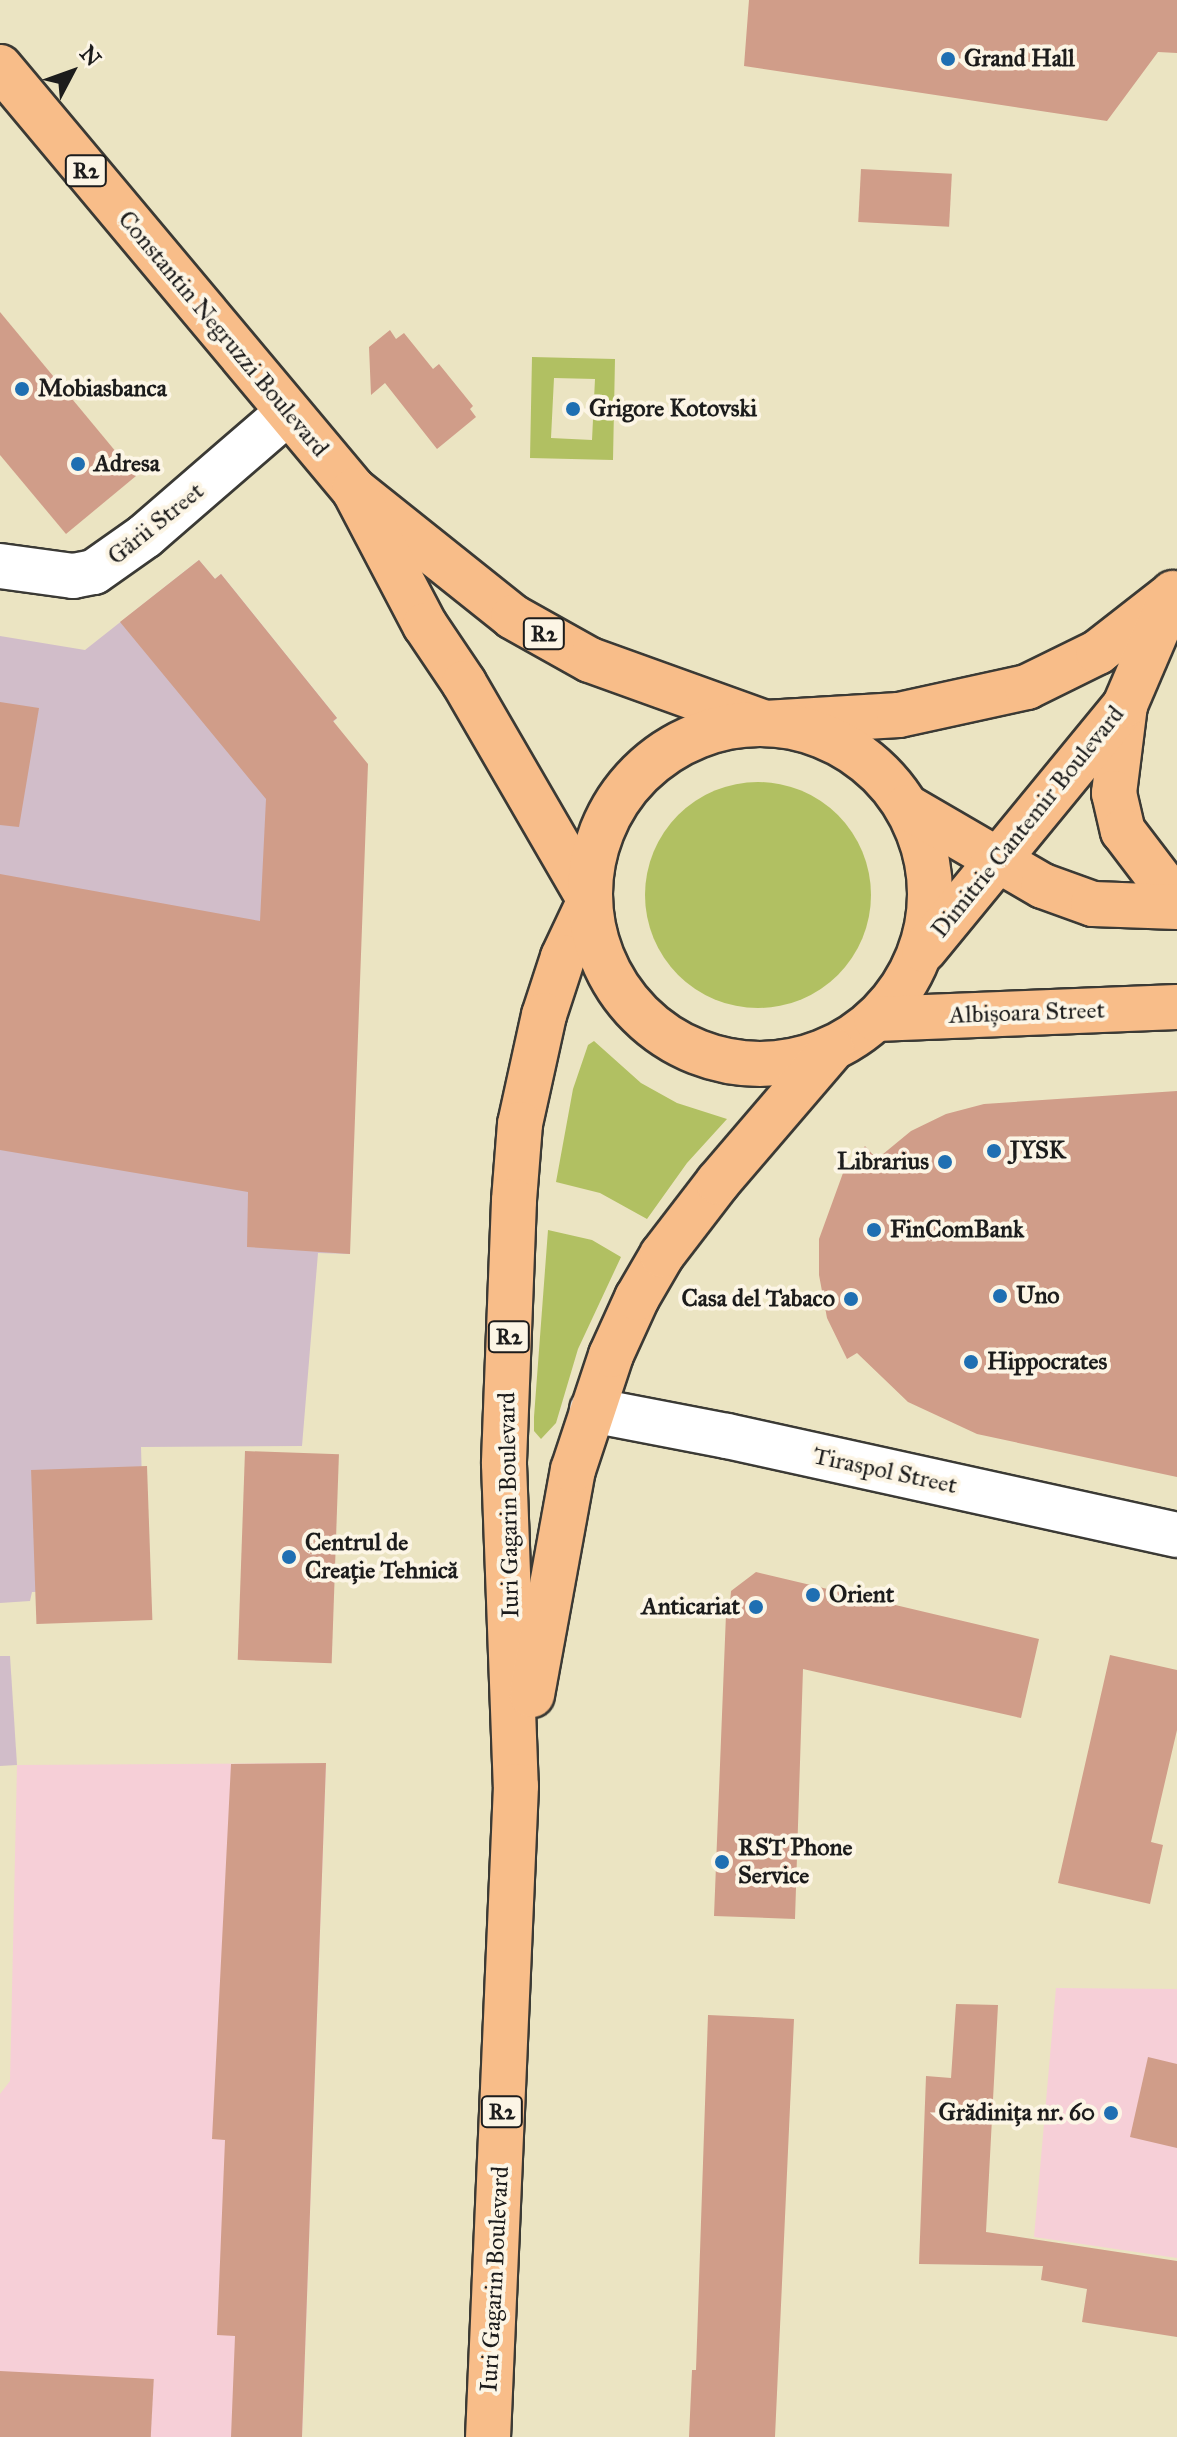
<!DOCTYPE html>
<html>
<head>
<meta charset="utf-8">
<style>
	body { margin:0 }
	#map { position:relative; width:1177px; height:2437px; overflow:hidden; background:#ebe4c2; font-family:"IM FELL Great Primer",serif }
	div>[style] { position:absolute }
	[style*='--x'] { left:calc(var(--x)*1px); top:calc(var(--y)*1px); width:calc(var(--w)*1px); rotate:calc(var(--a)*1deg) }
	.built>* { inset:0; background:#f6cfd7 }
	.industrial>* { inset:0; background:#d1bdc9 }
	.green>* { inset:0; background:#b1c062 }
	.round { border-radius:50% }
	.building>* { inset:0; background:#d09d89; transform-origin:0 0 }
	.roads { filter:drop-shadow(2px 0 #3b3a35) drop-shadow(-2px 0 #3b3a35) drop-shadow(0 2px #3b3a35) drop-shadow(0 -2px #3b3a35) }
	.minor>* { height:44px; margin:-22px; padding:0 22px; transform-origin:22px; border-radius:22px; background:#fff }
	.primary>* { height:44px; margin:-22px; padding:0 22px; transform-origin:22px; border-radius:22px; background:#f8bd89 }
	.primary>.ring { margin:-22px; padding:0; box-sizing:content-box; background:none; border:44px solid #f8bd89; border-radius:50% }
	.dots>* { width:22px; height:22px; translate:-50% -50%; box-sizing:border-box; border:4px solid #fcf5e5; border-radius:50% }
	span { translate:-50% -50%; white-space:nowrap; text-align:center; line-height:1.15; -webkit-text-stroke:8px #fcf5e5; paint-order:stroke }
	.shield-label span { padding:2px 6px; background:#fcf5e5; border:2px solid; border-radius:6px; -webkit-text-stroke-width:0 }
	.shield-label { font-size:22px; color:#1c1c1c; font-weight:700 }
	.poi-label { font-size:24px; color:#1c1c1c; font-weight:700 }
	.left { translate:0 -50%; text-align:left }
	.right { translate:-100% -50%; text-align:right }
	.street-label { font-size:24px; color:#1c1c1c }
	.north { position:absolute; left:32px; top:32px; width:80px; height:80px; -webkit-text-stroke:6px #fcf5e5; paint-order:stroke; rotate:49deg; font-size:22px; font-weight:700; line-height:32px; text-align:center; color:#1c1c1c }
	.north::after { content:''; display:block; margin:auto; width:28px; height:36px; background:#1c1c1c; clip-path:polygon(50% 0,100% 100%,50% 72%,0 100%) }
</style>
</head>
<body>
<div id="map">
	<div class="built">
		<i style="clip-path:polygon(326px 1763px,302px 2437px,0 2437px,0 2094px,10px 2081px,17px 1765px)"></i>
		<i style="clip-path:polygon(1056px 1988px,1177px 1989px,1177px 2258px,1034px 2237px)"></i>
	</div>
	<div class="industrial">
		<i style="clip-path:polygon(199px 560px,215px 579px,221px 574px,337px 718px,333px 722px,350px 1254px,318px 1253px,302px 1446px,141px 1447px,145px 1589px,32px 1592px,30px 1601px,0 1603px,0 636px,85px 650px)"></i>
		<i style="clip-path:polygon(0 1656px,10px 1656px,17px 1765px,0 1766px)"></i>
	</div>
	<div class="green">
		<i style="clip-path:polygon(evenodd,532px 357px,615px 359px,613px 460px,530px 458px,532px 357px,554px 378px,595px 379px,592px 440px,551px 438px,554px 378px)"></i>
		<i class="round" style="left:645px;top:782px;width:226px;height:226px"></i>
		<i style="clip-path:polygon(594px 1041px,641px 1083px,677px 1103px,727px 1119px,687px 1163px,647px 1219px,600px 1193px,556px 1182px,573px 1089px,588px 1045px)"></i>
		<i style="clip-path:polygon(548px 1230px,592px 1240px,621px 1257px,578px 1349px,556px 1423px,541px 1439px,534px 1431px,534px 1417px)"></i>
	</div>
	<div class="building">
		<i style="clip-path:polygon(749px 0,1177px 0,1177px 53px,1158px 52px,1107px 121px,744px 66px)"></i>
		<i style="left:861px;top:169px;width:91px;height:53px;rotate:3deg"></i>
		<i style="clip-path:polygon(0 312px,136px 476px,66px 534px,0 455px)"></i>
		<i style="clip-path:polygon(390px 330px,396px 339px,404px 333px,433px 369px,439px 364px,473px 406px,470px 409px,476px 417px,437px 449px,385px 383px,371px 395px,369px 347px)"></i>
		<i style="clip-path:polygon(199px 560px,215px 579px,221px 574px,337px 718px,333px 721px,368px 764px,350px 1254px,247px 1247px,248px 1192px,0 1150px,0 874px,260px 921px,266px 799px,120px 622px)"></i>
		<i style="clip-path:polygon(0 702px,39px 708px,19px 827px,0 825px)"></i>
		<i style="clip-path:polygon(1177px 1091px,1177px 1477px,977px 1434px,908px 1402px,857px 1353px,847px 1359px,827px 1318px,819px 1275px,819px 1239px,843px 1173px,865px 1146px,877px 1159px,911px 1131px,946px 1114px,984px 1104px)"></i>
		<i style="left:245px;top:1451px;width:94px;height:209px;rotate:2deg"></i>
		<i style="left:147px;top:1466px;width:154px;height:116px;rotate:88deg"></i>
		<i style="clip-path:polygon(756px 1572px,1039px 1639px,1021px 1718px,803px 1669px,795px 1919px,714px 1916px,726px 1614px,729px 1614px,731px 1591px)"></i>
		<i style="clip-path:polygon(1110px 1655px,1177px 1670px,1177px 1730px,1151px 1842px,1163px 1845px,1150px 1904px,1058px 1883px)"></i>
		<i style="clip-path:polygon(326px 1763px,302px 2437px,231px 2437px,235px 2336px,217px 2335px,225px 2140px,212px 2139px,231px 1764px)"></i>
		<i style="clip-path:polygon(956px 2004px,998px 2005px,986px 2232px,1177px 2261px,1177px 2337px,1082px 2322px,1087px 2289px,1041px 2280px,1043px 2266px,919px 2264px,926px 2076px,951px 2078px)"></i>
		<i style="clip-path:polygon(708px 2015px,794px 2019px,775px 2437px,689px 2437px,692px 2370px,696px 2370px)"></i>
		<i style="clip-path:polygon(1148px 2057px,1177px 2064px,1177px 2148px,1130px 2137px)"></i>
		<i style="left:0;top:2371px;width:154px;height:66px;rotate:3deg"></i>
	</div>
	<div class="roads">
		<div class="minor">
			<i style="--x:0;--y:566;--w:74;--a:7.8"></i>
			<i style="--x:73;--y:576;--w:21;--a:-11"></i>
			<i style="--x:94;--y:572;--w:62;--a:-35.2"></i>
			<i style="--x:145;--y:536;--w:189;--a:-40.9"></i>
			<i style="--x:592;--y:1410;--w:137;--a:10.9"></i>
			<i style="--x:727;--y:1436;--w:461;--a:12.4"></i>
		</div>
		<div class="primary">
			<i style="--x:0;--y:67;--w:552;--a:50.07"></i>
			<i style="--x:354;--y:490;--w:203;--a:38.6"></i>
			<i style="--x:513;--y:617;--w:88;--a:29.2"></i>
			<i style="--x:590;--y:660;--w:186;--a:19.8"></i>
			<i style="--x:765;--y:723;--w:134;--a:-3.4"></i>
			<i style="--x:899;--y:715;--w:131;--a:-12.3"></i>
			<i style="--x:1027;--y:687;--w:79;--a:-26.2"></i>
			<i style="--x:1098;--y:652;--w:93;--a:-38"></i>
			<i style="--x:354;--y:490;--w:153;--a:62.3"></i>
			<i style="--x:425;--y:625;--w:70;--a:56.1"></i>
			<i style="--x:464;--y:683;--w:251;--a:59.9"></i>
			<i style="--x:590;--y:900;--w:63;--a:115.3"></i>
			<i style="--x:563;--y:957;--w:61;--a:108.1"></i>
			<i style="--x:544;--y:1015;--w:112;--a:102.4"></i>
			<i style="--x:520;--y:1124;--w:77;--a:94.5"></i>
			<i style="--x:514;--y:1201;--w:263;--a:92.2"></i>
			<i style="--x:504;--y:1464;--w:322;--a:87.9"></i>
			<i style="--x:516;--y:1786;--w:652;--a:92.46"></i>
			<i style="--x:1125;--y:705;--w:89;--a:97.1"></i>
			<i style="--x:1114;--y:793;--w:39;--a:77"></i>
			<i style="--x:1123;--y:831;--w:89;--a:52.7"></i>
			<i class="ring" style="left:590px;top:724px;width:296px;height:296px"></i>
			<i style="--x:907;--y:807;--w:157;--a:30.2"></i>
			<i style="--x:1043;--y:886;--w:53;--a:19.8"></i>
			<i style="--x:1093;--y:904;--w:84;--a:2"></i>
			<i style="--x:924;--y:950;--w:317;--a:-50.6"></i>
			<i style="--x:1125;--y:705;--w:122;--a:-66.8"></i>
			<i style="--x:876;--y:1019;--w:301;--a:-2.3"></i>
			<i style="--x:532;--y:1695;--w:229;--a:-79.7"></i>
			<i style="--x:573;--y:1470;--w:121;--a:-71.7"></i>
			<i style="--x:611;--y:1355;--w:63;--a:-65.5"></i>
			<i style="--x:637;--y:1298;--w:50;--a:-59.8"></i>
			<i style="--x:662;--y:1255;--w:92;--a:-52.5"></i>
			<i style="--x:718;--y:1182;--w:175;--a:-49.4"></i>
		</div>
	</div>
	<div class="dots">
		<i style="left:948px;top:59px;background:#1f6fb2"></i>
		<i style="left:22px;top:389px;background:#1f6fb2"></i>
		<i style="left:573px;top:409px;background:#1f6fb2"></i>
		<i style="left:78px;top:464px;background:#1f6fb2"></i>
		<i style="left:994px;top:1151px;background:#1f6fb2"></i>
		<i style="left:945px;top:1162px;background:#1f6fb2"></i>
		<i style="left:874px;top:1230px;background:#1f6fb2"></i>
		<i style="left:1000px;top:1296px;background:#1f6fb2"></i>
		<i style="left:851px;top:1299px;background:#1f6fb2"></i>
		<i style="left:971px;top:1362px;background:#1f6fb2"></i>
		<i style="left:289px;top:1557px;background:#1f6fb2"></i>
		<i style="left:813px;top:1595px;background:#1f6fb2"></i>
		<i style="left:756px;top:1607px;background:#1f6fb2"></i>
		<i style="left:722px;top:1862px;background:#1f6fb2"></i>
		<i style="left:1111px;top:2113px;background:#1f6fb2"></i>
	</div>
	<div class="shield-label">
		<span style="left:86px;top:171px">R2</span>
		<span style="left:544px;top:634px">R2</span>
		<span style="left:509px;top:1337px">R2</span>
		<span style="left:502px;top:2112px">R2</span>
	</div>
	<div class="poi-label">
		<span class="left" style="left:964px;top:59px">Grand Hall</span>
		<span class="left" style="left:38px;top:389px">Mobiasbanca</span>
		<span class="left" style="left:589px;top:409px">Grigore Kotovski</span>
		<span class="left" style="left:94px;top:464px">Adresa</span>
		<span class="left" style="left:1010px;top:1151px">JYSK</span>
		<span class="right" style="left:929px;top:1162px">Librarius</span>
		<span class="left" style="left:890px;top:1230px">FinComBank</span>
		<span class="left" style="left:1016px;top:1296px">Uno</span>
		<span class="right" style="left:835px;top:1299px">Casa del Tabaco</span>
		<span class="left" style="left:987px;top:1362px">Hippocrates</span>
		<span class="left" style="left:305px;top:1557px">Centrul de<br>Creație Tehnică</span>
		<span class="left" style="left:829px;top:1595px">Orient</span>
		<span class="right" style="left:740px;top:1607px">Anticariat</span>
		<span class="left" style="left:738px;top:1862px">RST Phone<br>Service</span>
		<span class="right" style="left:1095px;top:2113px">Grădinița nr. 60</span>
	</div>
	<div class="street-label">
		<span style="left:223px;top:334px;rotate:50deg">Constantin Negruzzi Boulevard</span>
		<span style="left:156px;top:524px;rotate:-39deg">Gării Street</span>
		<span style="left:1028px;top:822px;rotate:-51deg">Dimitrie Cantemir Boulevard</span>
		<span style="left:1027px;top:1013px;rotate:-2deg">Albișoara Street</span>
		<span style="left:885px;top:1471px;rotate:12deg">Tiraspol Street</span>
		<span style="left:509px;top:1505px;rotate:-91deg">Iuri Gagarin Boulevard</span>
		<span style="left:495px;top:2279px;rotate:-87deg">Iuri Gagarin Boulevard</span>
	</div>
	<div class="north">N</div>
</div>
</body>
</html>
